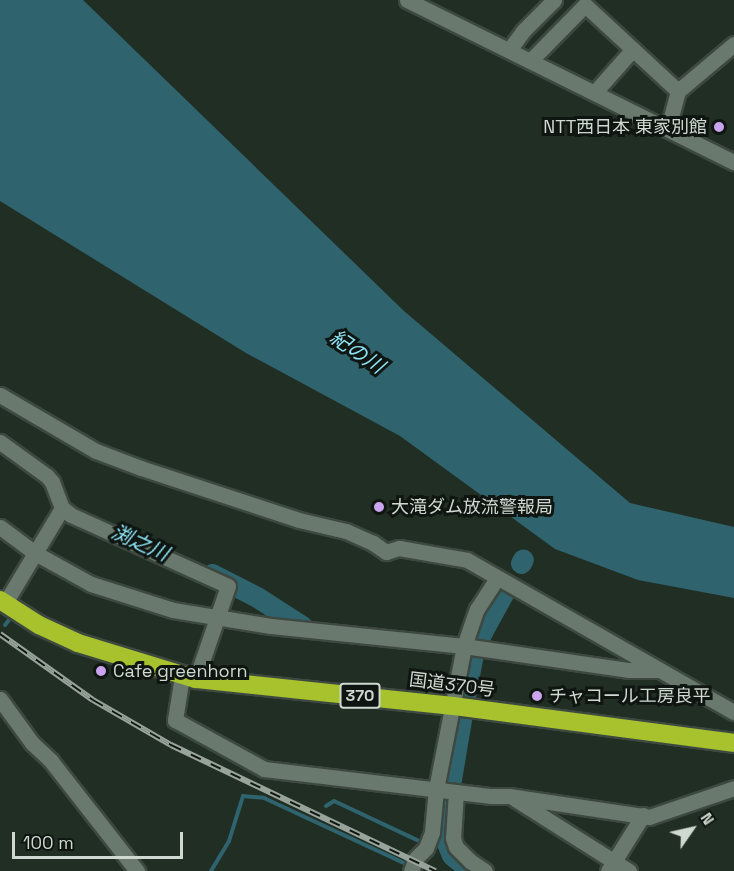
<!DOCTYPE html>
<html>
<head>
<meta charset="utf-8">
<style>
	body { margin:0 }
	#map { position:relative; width:734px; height:871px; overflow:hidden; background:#212e24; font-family:"Space Grotesk","Noto Sans JP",sans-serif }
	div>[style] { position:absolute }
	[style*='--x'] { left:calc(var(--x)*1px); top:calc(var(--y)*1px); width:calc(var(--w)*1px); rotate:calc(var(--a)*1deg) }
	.water>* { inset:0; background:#2f636d }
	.stream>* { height:4px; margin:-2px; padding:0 2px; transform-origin:2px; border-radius:2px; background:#2f636d }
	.river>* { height:21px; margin:-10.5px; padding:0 10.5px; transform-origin:10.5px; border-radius:10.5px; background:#2f636d }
	.roads { filter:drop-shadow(2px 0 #3d4840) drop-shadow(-2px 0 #3d4840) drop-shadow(0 2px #3d4840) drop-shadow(0 -2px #3d4840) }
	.minor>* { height:15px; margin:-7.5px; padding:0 7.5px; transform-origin:7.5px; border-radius:7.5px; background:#6a796d }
	.highway>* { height:18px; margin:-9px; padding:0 9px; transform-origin:9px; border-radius:9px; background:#a7c22d }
	.rail>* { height:6px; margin-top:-3px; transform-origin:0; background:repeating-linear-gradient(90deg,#0f1510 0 11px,#98a39b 0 22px); box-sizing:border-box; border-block:2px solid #98a39b }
	.dots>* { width:16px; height:16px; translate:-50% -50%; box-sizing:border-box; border:3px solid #0f1510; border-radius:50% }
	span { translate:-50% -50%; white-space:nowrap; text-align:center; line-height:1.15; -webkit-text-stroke:6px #0f1510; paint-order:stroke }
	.shield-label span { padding:2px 4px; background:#0f1510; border:2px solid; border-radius:4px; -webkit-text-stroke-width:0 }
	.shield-label { font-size:16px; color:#cfd8d1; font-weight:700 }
	.poi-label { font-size:18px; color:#cfd8d1 }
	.right { translate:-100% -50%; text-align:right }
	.left { translate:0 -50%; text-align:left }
	.street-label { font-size:18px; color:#cfd8d1 }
	.water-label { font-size:20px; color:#8ee4f7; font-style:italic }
	.north { position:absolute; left:662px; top:799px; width:60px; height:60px; -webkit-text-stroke:4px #0f1510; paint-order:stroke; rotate:56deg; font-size:16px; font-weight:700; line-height:24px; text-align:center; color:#cfd8d1 }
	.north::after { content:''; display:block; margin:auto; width:21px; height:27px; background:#cfd8d1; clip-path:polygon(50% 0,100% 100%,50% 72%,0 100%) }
	.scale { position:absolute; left:12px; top:832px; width:171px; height:27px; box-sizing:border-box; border:3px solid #cfd8d1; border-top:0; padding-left:8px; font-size:18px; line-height:21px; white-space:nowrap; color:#cfd8d1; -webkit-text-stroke:4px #0f1510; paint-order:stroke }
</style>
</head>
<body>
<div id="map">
	<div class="water">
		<i style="clip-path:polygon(0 0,83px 0,404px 311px,630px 503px,734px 527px,734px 598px,638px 580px,555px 549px,400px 436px,246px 353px,0 201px)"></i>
	</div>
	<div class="stream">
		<i style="--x:5;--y:625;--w:6;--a:-51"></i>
		<i style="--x:326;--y:806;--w:9;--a:-32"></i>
		<i style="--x:334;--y:801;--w:92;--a:25.2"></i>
		<i style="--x:211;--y:871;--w:35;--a:-59"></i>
		<i style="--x:229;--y:841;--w:47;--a:-72.7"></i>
		<i style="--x:243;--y:796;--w:21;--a:5"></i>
		<i style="--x:264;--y:798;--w:154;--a:24.9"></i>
	</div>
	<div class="river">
		<i style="--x:521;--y:563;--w:4;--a:-63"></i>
		<i style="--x:212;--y:574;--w:51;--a:27.1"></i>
		<i style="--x:257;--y:597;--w:54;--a:32.8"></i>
		<i style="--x:465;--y:696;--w:43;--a:-79.2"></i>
		<i style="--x:473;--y:654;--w:24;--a:-68"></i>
		<i style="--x:482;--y:632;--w:48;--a:-61.3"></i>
		<i style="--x:461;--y:720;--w:96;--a:99.6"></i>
		<i style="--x:445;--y:815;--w:23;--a:90"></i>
		<i style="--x:445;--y:838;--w:18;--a:68"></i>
		<i style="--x:452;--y:855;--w:26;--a:39"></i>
	</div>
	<div class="roads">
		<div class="minor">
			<i style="--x:407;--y:0;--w:365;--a:26.4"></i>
			<i style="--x:510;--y:49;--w:22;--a:-54"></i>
			<i style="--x:523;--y:31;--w:44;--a:-45"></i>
			<i style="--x:531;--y:60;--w:77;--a:-45.5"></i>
			<i style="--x:585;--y:5;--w:127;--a:42.8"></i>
			<i style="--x:678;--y:91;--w:39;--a:105"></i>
			<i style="--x:678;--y:91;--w:73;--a:-40"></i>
			<i style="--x:595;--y:92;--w:57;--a:-48.5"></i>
			<i style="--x:0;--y:395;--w:111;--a:30.3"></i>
			<i style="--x:96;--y:451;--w:48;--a:20.7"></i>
			<i style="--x:141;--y:468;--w:166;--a:18.2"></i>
			<i style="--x:299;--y:520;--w:48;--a:13.2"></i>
			<i style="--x:346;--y:531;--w:30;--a:24"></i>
			<i style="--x:373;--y:543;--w:16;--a:35"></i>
			<i style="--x:386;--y:552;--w:14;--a:-17"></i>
			<i style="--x:399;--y:548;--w:69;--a:10"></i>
			<i style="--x:467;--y:560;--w:307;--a:29.7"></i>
			<i style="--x:0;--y:442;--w:58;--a:35.9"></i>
			<i style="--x:47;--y:476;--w:8;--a:50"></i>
			<i style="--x:52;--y:482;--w:28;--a:69"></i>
			<i style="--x:62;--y:508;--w:11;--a:38"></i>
			<i style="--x:71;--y:515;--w:172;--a:24.3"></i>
			<i style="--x:228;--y:586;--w:98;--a:109"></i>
			<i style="--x:0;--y:527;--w:44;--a:36.6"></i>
			<i style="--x:35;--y:553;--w:64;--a:29"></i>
			<i style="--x:91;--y:584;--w:86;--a:17.6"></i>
			<i style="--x:173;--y:610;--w:99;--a:9.3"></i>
			<i style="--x:271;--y:626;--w:194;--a:5.9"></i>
			<i style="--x:464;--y:646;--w:167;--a:8.3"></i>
			<i style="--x:629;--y:670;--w:30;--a:0"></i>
			<i style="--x:5;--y:603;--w:111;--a:-59"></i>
			<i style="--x:182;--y:676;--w:45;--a:99"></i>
			<i style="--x:175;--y:720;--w:102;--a:28.8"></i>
			<i style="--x:264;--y:769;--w:229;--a:6.8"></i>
			<i style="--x:491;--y:796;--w:18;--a:0"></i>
			<i style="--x:509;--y:796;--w:142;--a:8.5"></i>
			<i style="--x:649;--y:817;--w:90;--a:-18.8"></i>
			<i style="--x:0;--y:699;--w:54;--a:54"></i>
			<i style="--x:32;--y:743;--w:26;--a:43"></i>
			<i style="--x:51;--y:761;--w:140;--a:52"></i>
			<i style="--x:456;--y:792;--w:46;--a:93.7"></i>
			<i style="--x:453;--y:838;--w:9;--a:72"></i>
			<i style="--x:456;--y:847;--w:20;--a:45"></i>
			<i style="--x:470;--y:861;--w:18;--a:34"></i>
			<i style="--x:515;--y:799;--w:135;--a:32.3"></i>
			<i style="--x:411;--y:871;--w:14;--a:-69"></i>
			<i style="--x:416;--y:858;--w:14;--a:-45"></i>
			<i style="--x:426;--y:848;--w:17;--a:-69"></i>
			<i style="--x:432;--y:832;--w:43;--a:-84.7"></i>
			<i style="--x:436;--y:789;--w:146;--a:-78.9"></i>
			<i style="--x:464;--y:646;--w:39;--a:-71"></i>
			<i style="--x:477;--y:609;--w:37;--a:-57"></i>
			<i style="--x:608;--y:871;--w:66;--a:-58"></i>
		</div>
		<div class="highway">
			<i style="--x:0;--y:600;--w:46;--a:32.7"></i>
			<i style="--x:39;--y:625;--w:43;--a:24.8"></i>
			<i style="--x:78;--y:643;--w:123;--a:17"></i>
			<i style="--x:196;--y:679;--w:259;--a:6"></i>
			<i style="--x:454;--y:706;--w:282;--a:7.5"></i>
		</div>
	</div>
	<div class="rail">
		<i style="--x:0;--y:634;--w:114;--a:35.4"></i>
		<i style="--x:93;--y:700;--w:90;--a:30"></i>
		<i style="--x:171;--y:745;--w:293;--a:25.5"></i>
	</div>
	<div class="dots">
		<i style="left:719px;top:127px;background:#c8a5ee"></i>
		<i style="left:379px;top:507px;background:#c8a5ee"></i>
		<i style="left:101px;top:671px;background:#c8a5ee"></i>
		<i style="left:537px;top:696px;background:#c8a5ee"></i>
	</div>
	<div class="shield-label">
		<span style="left:360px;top:696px">370</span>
	</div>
	<div class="poi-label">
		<span class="right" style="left:707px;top:127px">NTT西日本 東家別館</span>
		<span class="left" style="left:391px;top:507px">大滝ダム放流警報局</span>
		<span class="left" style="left:113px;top:671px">Cafe greenhorn</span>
		<span class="left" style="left:549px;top:696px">チャコール工房良平</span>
	</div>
	<div class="street-label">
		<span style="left:452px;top:685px;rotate:7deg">国道370号</span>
	</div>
	<div class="water-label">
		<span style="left:357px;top:352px;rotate:34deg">紀の川</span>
		<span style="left:140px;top:543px;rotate:24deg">渕之川</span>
	</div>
	<div class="north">N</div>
	<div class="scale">100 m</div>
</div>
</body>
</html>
